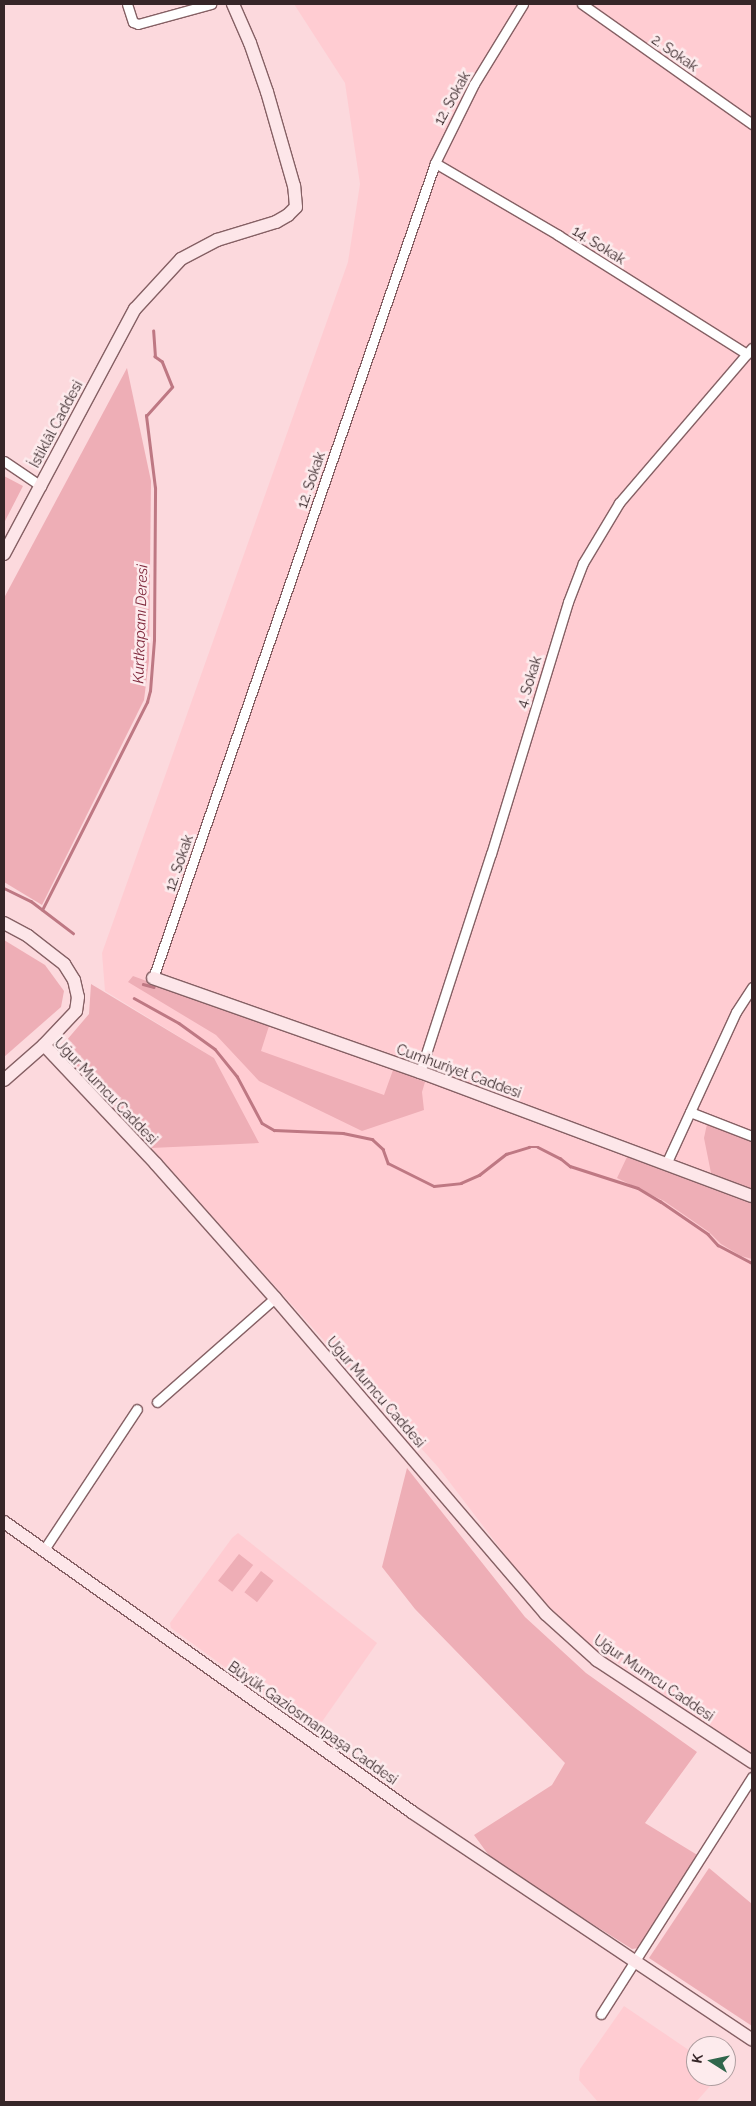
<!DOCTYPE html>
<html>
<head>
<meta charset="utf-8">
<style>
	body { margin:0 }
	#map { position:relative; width:756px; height:2106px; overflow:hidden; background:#fcd9dd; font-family:Raleway,sans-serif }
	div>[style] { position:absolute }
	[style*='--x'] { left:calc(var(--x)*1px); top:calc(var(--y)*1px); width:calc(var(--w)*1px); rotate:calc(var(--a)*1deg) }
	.built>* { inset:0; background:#ffccd2 }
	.green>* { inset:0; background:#eeaeb6; transform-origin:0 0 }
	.stream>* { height:2.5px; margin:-1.25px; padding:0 1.25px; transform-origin:1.25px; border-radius:1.25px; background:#be7883 }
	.roads { filter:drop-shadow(1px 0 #856064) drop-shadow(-1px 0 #856064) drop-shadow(0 1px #856064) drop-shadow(0 -1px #856064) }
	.street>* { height:9px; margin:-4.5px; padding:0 4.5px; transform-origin:4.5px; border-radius:4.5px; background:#fff }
	.secondary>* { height:12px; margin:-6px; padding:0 6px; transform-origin:6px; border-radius:6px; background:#fde6e9 }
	span { translate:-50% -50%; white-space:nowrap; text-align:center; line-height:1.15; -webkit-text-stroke:5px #fdebed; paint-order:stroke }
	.street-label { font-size:14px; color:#362628 }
	.water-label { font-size:15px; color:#7f2a3d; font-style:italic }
	.frame { position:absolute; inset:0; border:5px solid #362628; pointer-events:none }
	.north { position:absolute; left:686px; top:2036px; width:50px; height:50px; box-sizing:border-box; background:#fdebed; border:1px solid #ad9c9e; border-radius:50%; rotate:280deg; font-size:14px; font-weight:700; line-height:20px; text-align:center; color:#362628 }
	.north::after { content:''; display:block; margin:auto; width:18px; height:22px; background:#30664c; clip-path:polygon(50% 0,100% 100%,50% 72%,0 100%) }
</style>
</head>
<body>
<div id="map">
	<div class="built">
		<i style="clip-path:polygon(294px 4px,752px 4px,752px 1755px,585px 1641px,535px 1594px,438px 1467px,149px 1146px,258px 1143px,214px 1058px,105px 991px,102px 953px,348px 262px,360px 184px,345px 83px)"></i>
		<i style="clip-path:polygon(238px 1533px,377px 1643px,319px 1726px,309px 1728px,171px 1628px,170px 1623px,232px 1538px)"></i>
		<i style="clip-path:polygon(624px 2006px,696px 2055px,696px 2076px,719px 2076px,696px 2102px,598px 2102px,579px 2080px,580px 2069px)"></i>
	</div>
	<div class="green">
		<i style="clip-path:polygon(127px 368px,151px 481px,149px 660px,144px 700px,42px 905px,4px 882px,4px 598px)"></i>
		<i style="clip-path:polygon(4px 476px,23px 486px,4px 523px)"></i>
		<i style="clip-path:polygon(4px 940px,45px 965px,64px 991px,61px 1007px,4px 1057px)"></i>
		<i style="clip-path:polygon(133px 976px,269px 1026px,261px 1051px,384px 1095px,393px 1070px,425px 1082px,422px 1092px,424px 1110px,362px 1131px,259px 1081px,216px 1035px,128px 982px)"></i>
		<i style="clip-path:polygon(91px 984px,214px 1058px,259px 1143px,151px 1148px,107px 1097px,60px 1048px,89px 1014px)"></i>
		<i style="clip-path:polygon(710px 1122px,752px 1142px,752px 1190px,711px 1173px,704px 1138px,707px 1124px)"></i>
		<i style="clip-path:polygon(627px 1157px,752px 1204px,752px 1259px,741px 1256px,721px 1244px,709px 1232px,664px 1201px,617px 1178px)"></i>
		<i style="clip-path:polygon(407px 1468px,525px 1617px,586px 1673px,697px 1752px,645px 1823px,699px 1856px,639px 1948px,632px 1949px,493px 1861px,474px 1835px,552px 1785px,565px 1763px,415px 1609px,382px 1567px)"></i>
		<i style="left:239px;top:1554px;width:18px;height:34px;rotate:38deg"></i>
		<i style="left:261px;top:1571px;width:16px;height:27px;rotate:38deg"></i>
		<i style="clip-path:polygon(709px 1868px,752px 1904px,752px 2026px,649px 1958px)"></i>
	</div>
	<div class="stream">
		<i style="--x:4;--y:888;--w:30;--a:26"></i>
		<i style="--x:31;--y:901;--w:53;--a:37.3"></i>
		<i style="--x:42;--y:910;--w:233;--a:-63.2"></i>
		<i style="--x:147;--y:702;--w:11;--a:-75"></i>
		<i style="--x:150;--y:691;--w:51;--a:-85.5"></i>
		<i style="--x:154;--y:640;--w:152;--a:-89.6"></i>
		<i style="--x:155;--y:488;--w:73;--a:-97.1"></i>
		<i style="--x:146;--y:416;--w:39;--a:-48"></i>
		<i style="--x:172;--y:387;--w:27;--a:-112"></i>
		<i style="--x:162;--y:362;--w:9;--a:-144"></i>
		<i style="--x:155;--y:357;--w:26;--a:-94"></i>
		<i style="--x:143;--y:984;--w:11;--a:15"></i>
		<i style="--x:134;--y:998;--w:51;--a:29.1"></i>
		<i style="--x:179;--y:1023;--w:44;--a:35.8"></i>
		<i style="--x:215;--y:1049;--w:35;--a:51"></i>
		<i style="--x:237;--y:1076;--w:53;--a:62"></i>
		<i style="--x:262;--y:1123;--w:14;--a:30"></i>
		<i style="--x:274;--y:1130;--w:69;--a:2.5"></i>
		<i style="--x:343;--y:1133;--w:30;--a:12"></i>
		<i style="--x:372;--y:1139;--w:15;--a:42"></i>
		<i style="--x:383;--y:1149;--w:15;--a:70"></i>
		<i style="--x:388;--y:1163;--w:51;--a:26.6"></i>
		<i style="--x:434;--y:1186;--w:27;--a:-6"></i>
		<i style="--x:461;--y:1183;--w:20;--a:-24"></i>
		<i style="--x:479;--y:1175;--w:34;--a:-38"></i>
		<i style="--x:506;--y:1154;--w:24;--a:-17"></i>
		<i style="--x:529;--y:1147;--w:9;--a:0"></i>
		<i style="--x:538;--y:1147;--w:25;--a:27"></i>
		<i style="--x:560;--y:1158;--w:13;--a:39"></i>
		<i style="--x:570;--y:1166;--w:71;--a:17.9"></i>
		<i style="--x:638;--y:1188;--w:26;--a:31"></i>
		<i style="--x:660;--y:1201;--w:58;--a:34.5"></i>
		<i style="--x:708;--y:1234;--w:15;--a:48"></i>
		<i style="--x:718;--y:1245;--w:38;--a:28"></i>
	</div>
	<div class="roads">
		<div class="street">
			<i style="--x:127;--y:4;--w:19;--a:72"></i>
			<i style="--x:133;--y:22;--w:5;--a:22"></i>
			<i style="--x:138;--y:24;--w:76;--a:-15.3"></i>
			<i style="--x:582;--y:4;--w:208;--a:35.2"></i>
			<i style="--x:435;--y:163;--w:143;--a:30.3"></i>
			<i style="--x:558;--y:235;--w:223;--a:32.2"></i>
			<i style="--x:4;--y:461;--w:45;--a:34"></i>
			<i style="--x:153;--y:978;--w:862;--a:-70.91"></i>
			<i style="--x:435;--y:163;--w:88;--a:-63.7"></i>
			<i style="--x:474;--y:84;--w:94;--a:-58.5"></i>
			<i style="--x:420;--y:1072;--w:229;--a:-72"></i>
			<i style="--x:491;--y:854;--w:264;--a:-73"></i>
			<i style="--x:568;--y:602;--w:42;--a:-69"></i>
			<i style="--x:583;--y:563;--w:70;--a:-59"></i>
			<i style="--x:619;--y:503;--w:204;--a:-49.4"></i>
			<i style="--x:690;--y:1112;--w:66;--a:21.2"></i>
			<i style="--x:666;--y:1164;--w:167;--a:-65.3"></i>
			<i style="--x:736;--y:1012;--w:30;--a:-57"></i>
			<i style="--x:157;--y:1402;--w:157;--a:-41.4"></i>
			<i style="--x:43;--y:1551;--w:170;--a:-56.5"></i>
			<i style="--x:601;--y:2014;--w:281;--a:-57.5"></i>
		</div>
		<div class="secondary">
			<i style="--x:4;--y:554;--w:278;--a:-61.9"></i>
			<i style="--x:135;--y:309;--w:68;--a:-47.4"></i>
			<i style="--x:181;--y:259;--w:41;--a:-27.8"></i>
			<i style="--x:217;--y:240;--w:62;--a:-17"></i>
			<i style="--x:276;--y:222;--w:14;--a:-30"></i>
			<i style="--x:288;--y:215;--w:11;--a:-45"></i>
			<i style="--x:296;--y:207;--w:21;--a:-95"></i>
			<i style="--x:294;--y:186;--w:98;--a:-106"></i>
			<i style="--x:267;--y:92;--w:52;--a:-109.1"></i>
			<i style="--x:250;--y:43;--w:43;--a:-113.6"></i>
			<i style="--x:4;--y:923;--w:27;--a:28"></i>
			<i style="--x:28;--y:936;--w:46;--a:37.9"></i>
			<i style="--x:64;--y:964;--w:19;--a:58"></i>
			<i style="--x:74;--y:980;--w:17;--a:77"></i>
			<i style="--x:78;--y:997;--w:14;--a:98"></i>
			<i style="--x:76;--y:1011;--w:47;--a:133.3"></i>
			<i style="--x:44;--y:1045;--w:53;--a:138.8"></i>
			<i style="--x:153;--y:978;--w:283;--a:19.4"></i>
			<i style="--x:420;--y:1072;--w:354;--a:20.5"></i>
			<i style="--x:44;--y:1045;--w:163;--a:46.7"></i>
			<i style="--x:156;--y:1164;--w:179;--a:48.4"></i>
			<i style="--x:275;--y:1298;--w:416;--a:49.4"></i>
			<i style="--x:546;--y:1614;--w:69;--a:42"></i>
			<i style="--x:597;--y:1660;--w:186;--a:33.3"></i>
			<i style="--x:4;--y:1522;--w:501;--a:35.4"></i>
			<i style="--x:412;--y:1812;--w:409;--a:33.8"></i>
		</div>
	</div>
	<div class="street-label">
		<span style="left:675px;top:53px;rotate:35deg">2. Sokak</span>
		<span style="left:452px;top:98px;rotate:-61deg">12. Sokak</span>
		<span style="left:599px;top:245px;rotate:32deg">14. Sokak</span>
		<span style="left:56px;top:424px;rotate:-62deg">İstiklâl Caddesi</span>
		<span style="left:311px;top:480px;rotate:-71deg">12. Sokak</span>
		<span style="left:529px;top:682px;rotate:-73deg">4. Sokak</span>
		<span style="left:179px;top:863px;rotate:-71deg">12. Sokak</span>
		<span style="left:459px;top:1071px;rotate:20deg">Cumhuriyet Caddesi</span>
		<span style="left:106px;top:1091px;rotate:46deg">Uğur Mumcu Caddesi</span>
		<span style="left:376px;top:1392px;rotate:49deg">Uğur Mumcu Caddesi</span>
		<span style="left:654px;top:1678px;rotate:34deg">Uğur Mumcu Caddesi</span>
		<span style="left:313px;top:1723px;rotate:35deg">Büyük Gaziosmanpaşa Caddesi</span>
	</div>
	<div class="water-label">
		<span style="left:141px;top:624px;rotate:-88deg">Kurtkapanı Deresi</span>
	</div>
	<div class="frame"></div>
	<div class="north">K</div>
</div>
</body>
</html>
